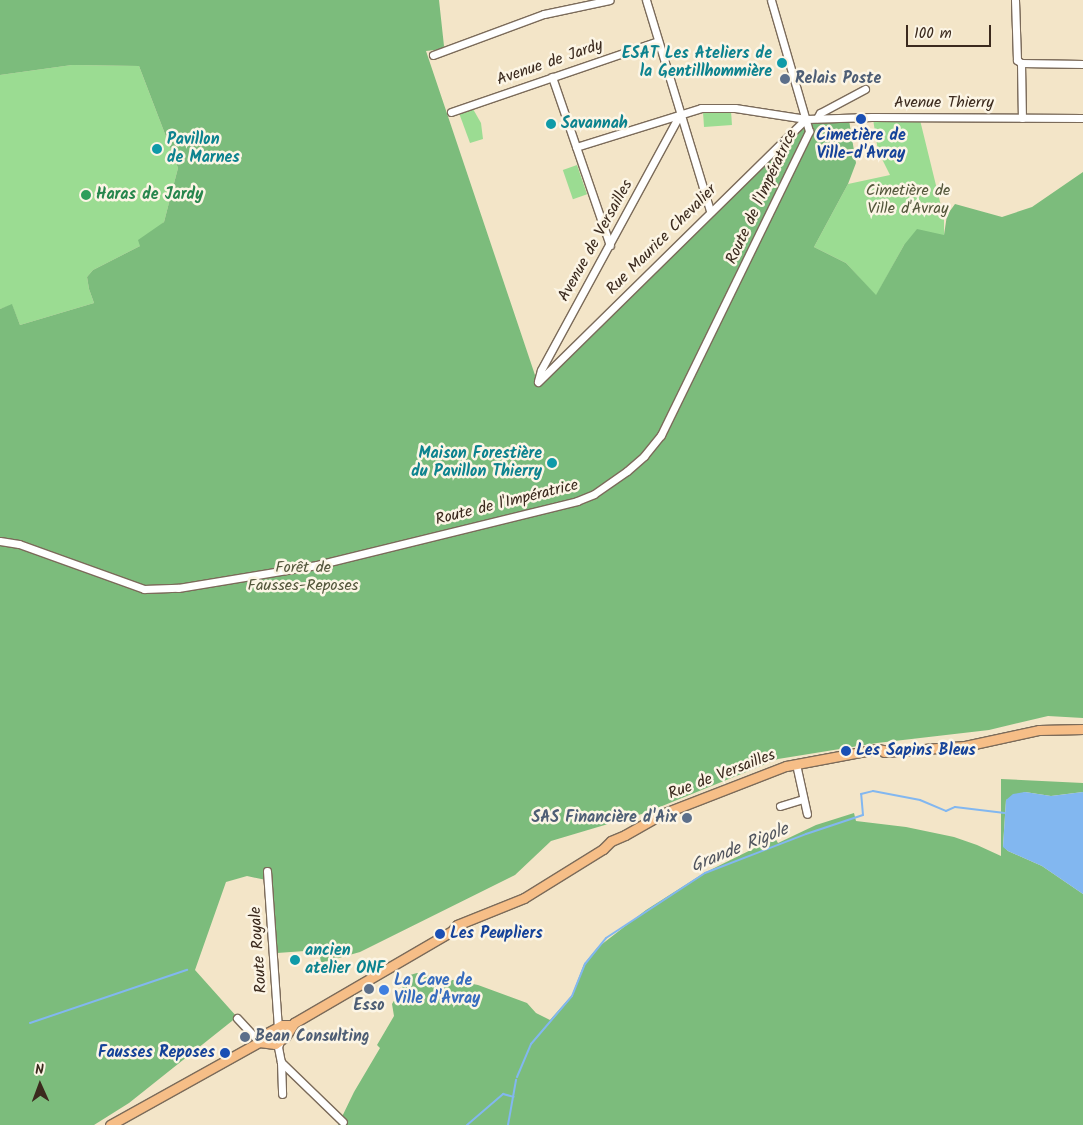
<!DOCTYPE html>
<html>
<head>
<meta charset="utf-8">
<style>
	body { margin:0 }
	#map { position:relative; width:1083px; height:1125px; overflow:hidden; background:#f3e5c8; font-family:Kalam,sans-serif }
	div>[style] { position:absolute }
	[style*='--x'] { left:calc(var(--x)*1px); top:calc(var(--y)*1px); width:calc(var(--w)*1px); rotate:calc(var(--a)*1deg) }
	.green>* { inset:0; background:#9bdc92; transform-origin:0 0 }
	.forest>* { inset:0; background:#7cbc7c }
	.water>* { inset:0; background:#82b7f0 }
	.stream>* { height:2px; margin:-1px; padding:0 1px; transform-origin:1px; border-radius:1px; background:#82b7f0 }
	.roads { filter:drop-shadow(1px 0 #7b6b5a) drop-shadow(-1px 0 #7b6b5a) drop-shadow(0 1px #7b6b5a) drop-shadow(0 -1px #7b6b5a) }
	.minor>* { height:7px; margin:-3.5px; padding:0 3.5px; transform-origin:3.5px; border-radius:3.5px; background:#fff }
	.major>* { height:9px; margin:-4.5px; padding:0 4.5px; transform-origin:4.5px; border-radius:4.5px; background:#f6be87 }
	.dots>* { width:14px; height:14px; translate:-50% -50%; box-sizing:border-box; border:2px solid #fcf5e5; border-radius:50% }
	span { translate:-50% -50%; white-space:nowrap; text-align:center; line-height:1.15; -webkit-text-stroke:5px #fcf5e5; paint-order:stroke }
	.culture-label { font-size:16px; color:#0d838f; font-weight:700 }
	.right { translate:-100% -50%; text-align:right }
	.left { translate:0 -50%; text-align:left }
	.street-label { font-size:16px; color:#3b2a1e }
	.service-label { font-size:16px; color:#4e5e75; font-weight:700 }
	.transit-label { font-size:16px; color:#164399; font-weight:700 }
	.park-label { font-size:16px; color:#53563b }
	.leisure-label { font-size:16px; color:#27864d; font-weight:700 }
	.shop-label { font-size:16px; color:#366cbe; font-weight:700 }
	.water-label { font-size:18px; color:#50545d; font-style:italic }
	.north { position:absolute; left:15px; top:1060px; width:50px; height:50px; -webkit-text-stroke:4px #fcf5e5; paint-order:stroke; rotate:358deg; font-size:14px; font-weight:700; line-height:20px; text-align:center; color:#3b2a1e }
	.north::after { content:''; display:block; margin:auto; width:18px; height:22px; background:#3b2a1e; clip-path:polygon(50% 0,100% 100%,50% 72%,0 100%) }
	.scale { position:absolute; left:906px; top:25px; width:85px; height:22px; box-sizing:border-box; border:2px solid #3b2a1e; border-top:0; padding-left:6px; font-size:15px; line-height:18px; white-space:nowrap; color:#3b2a1e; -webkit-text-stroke:4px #fcf5e5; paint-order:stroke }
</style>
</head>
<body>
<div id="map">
	<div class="green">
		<i style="clip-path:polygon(72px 65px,139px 66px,178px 168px,164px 222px,140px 246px,93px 270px,87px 277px,89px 289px,94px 303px,20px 325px,12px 305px,0 309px,0 75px)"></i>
		<i style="clip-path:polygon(473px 109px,481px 123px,483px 139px,470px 143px,459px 113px)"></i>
		<i style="left:731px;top:111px;width:14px;height:28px;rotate:86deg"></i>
		<i style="clip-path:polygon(873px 119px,920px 120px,944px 218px,944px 235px,904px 245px,876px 296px,846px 263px,814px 247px,848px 184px,890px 175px,878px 151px)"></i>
		<i style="left:577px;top:165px;width:31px;height:15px;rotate:71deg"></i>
	</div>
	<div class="forest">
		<i style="clip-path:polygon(0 0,439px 0,444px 46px,443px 49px,426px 51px,538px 384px,809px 122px,849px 120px,856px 163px,848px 184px,814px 247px,846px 263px,876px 295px,904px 245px,917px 229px,944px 235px,947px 215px,955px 204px,1002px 217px,1032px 207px,1083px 172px,1083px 718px,1048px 716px,989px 730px,877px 743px,778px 759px,645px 813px,551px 841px,515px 875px,360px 952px,321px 963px,319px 950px,277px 953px,271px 881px,247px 876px,226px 882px,195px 970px,237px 1017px,129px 1103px,94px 1125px,0 1125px,0 309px,12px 304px,20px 325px,94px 303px,89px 289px,87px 277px,93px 270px,140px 246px,138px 240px,164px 222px,178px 168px,139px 66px,72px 65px,0 75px)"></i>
		<i style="clip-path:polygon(1001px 779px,1083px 783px,1083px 792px,1051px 796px,1025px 792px,1006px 800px,1003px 846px,1008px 851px,1042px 866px,1083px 894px,1083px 1125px,338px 1125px,354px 1092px,380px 1048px,377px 1045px,394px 1016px,392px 1004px,410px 975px,417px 973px,478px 985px,527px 1003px,536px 1013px,550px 1020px,572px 995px,584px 964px,597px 948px,646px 910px,704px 873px,775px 838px,778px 843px,816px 825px,854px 813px,856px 821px,906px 827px,954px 837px,977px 845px,1001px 856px)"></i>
	</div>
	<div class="water">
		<i style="clip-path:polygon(1025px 792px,1051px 796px,1083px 792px,1083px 894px,1042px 866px,1008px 851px,1003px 847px,1006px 800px,1013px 794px)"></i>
	</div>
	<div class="stream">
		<i style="--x:30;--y:1023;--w:166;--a:-18.7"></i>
		<i style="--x:517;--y:1077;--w:36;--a:-67"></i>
		<i style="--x:531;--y:1044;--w:63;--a:-49.5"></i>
		<i style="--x:572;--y:996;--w:35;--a:-68"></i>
		<i style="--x:585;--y:964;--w:33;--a:-51"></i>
		<i style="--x:606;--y:938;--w:118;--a:-33.3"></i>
		<i style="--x:705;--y:873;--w:108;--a:-21.1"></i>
		<i style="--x:806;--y:834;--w:60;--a:-18.4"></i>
		<i style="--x:863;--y:815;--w:21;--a:-95"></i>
		<i style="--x:861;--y:794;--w:12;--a:-14"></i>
		<i style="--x:873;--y:791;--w:48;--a:10.8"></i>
		<i style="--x:920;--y:800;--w:28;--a:23"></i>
		<i style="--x:946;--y:811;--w:10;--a:-24"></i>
		<i style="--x:955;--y:807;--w:50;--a:6.8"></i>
		<i style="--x:467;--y:1125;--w:48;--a:-40.7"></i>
		<i style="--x:503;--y:1094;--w:11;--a:15"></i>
		<i style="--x:508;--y:1125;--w:46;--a:-79.9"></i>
	</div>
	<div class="roads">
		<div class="minor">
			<i style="--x:646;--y:0;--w:220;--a:73.1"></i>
			<i style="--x:1015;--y:0;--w:60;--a:88.1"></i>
			<i style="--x:1017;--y:60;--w:5;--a:37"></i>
			<i style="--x:433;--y:55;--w:118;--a:-20.3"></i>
			<i style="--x:544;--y:14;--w:67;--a:-12"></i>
			<i style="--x:1021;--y:63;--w:62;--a:0.9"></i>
			<i style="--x:1021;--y:63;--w:55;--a:89"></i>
			<i style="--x:552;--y:77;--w:178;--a:71"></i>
			<i style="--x:451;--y:112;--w:219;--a:-18.9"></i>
			<i style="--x:817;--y:118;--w:6;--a:-59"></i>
			<i style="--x:820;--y:113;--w:51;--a:-28.1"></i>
			<i style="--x:576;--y:147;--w:131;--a:-17.3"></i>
			<i style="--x:701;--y:108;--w:34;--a:0"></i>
			<i style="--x:735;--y:108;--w:72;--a:8.8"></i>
			<i style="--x:806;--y:119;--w:66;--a:-1.7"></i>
			<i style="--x:872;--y:117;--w:211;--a:0.3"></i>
			<i style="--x:538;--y:381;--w:11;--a:-75"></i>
			<i style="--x:541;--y:370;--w:291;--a:-61.5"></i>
			<i style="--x:538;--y:382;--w:375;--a:-44.5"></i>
			<i style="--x:0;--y:541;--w:19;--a:9"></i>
			<i style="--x:19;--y:544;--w:133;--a:19.8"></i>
			<i style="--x:144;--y:589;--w:34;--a:-2"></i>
			<i style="--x:178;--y:588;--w:141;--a:-9.4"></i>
			<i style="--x:317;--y:565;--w:268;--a:-13.8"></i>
			<i style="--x:577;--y:501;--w:18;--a:-22"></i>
			<i style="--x:594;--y:494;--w:40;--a:-34.9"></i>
			<i style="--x:627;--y:471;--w:23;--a:-41"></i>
			<i style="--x:644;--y:456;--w:27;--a:-51"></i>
			<i style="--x:661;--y:435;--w:338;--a:-64"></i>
			<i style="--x:809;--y:131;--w:136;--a:-106.2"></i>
			<i style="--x:796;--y:764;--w:51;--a:77.6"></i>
			<i style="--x:780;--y:806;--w:24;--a:-17"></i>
			<i style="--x:267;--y:871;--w:156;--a:86"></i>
			<i style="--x:237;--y:1018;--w:33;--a:47"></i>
			<i style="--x:280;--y:1041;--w:6;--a:108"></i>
			<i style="--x:278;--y:1047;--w:15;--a:79"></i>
			<i style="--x:281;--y:1062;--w:32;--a:88"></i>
			<i style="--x:281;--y:1062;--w:86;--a:44.1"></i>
		</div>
		<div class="major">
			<i style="--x:884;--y:752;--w:81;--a:-4.2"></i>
			<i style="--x:965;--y:746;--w:76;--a:-12.2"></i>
			<i style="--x:1039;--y:730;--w:44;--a:-1.3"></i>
			<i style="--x:259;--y:1042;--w:16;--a:7"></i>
			<i style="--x:275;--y:1044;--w:12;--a:-35"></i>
			<i style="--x:285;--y:1037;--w:17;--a:-57"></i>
			<i style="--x:294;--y:1023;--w:183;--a:-30.2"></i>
			<i style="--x:452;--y:931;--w:8;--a:-50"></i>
			<i style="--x:457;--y:925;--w:72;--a:-21.9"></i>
			<i style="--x:524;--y:898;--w:93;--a:-31.8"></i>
			<i style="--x:603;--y:849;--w:11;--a:-45"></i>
			<i style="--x:611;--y:841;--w:15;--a:-23"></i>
			<i style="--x:625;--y:835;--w:43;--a:-29.6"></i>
			<i style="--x:662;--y:814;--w:133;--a:-21.2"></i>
			<i style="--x:786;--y:766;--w:93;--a:-10.6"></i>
			<i style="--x:877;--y:749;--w:12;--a:9"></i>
			<i style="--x:110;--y:1125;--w:171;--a:-29.1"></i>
			<i style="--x:259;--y:1042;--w:12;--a:-48"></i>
			<i style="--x:267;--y:1033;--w:17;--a:-28"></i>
			<i style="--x:282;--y:1025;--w:9;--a:0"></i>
		</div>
	</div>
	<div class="dots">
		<i style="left:782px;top:63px;background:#0f9aa8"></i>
		<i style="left:785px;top:79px;background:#5c6f8a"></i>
		<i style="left:861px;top:119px;background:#1a4fb4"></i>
		<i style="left:551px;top:124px;background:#0f9aa8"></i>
		<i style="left:157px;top:149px;background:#0f9aa8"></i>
		<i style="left:86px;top:195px;background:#2e9e5b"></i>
		<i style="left:552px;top:463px;background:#0f9aa8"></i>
		<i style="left:846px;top:751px;background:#1a4fb4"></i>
		<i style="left:687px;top:818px;background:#5c6f8a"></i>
		<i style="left:440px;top:934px;background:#1a4fb4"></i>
		<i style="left:295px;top:960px;background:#0f9aa8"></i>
		<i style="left:369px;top:989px;background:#5c6f8a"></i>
		<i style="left:384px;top:990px;background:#3f7fe0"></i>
		<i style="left:245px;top:1037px;background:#5c6f8a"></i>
		<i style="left:225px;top:1053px;background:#1a4fb4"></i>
	</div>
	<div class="culture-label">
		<span class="right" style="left:772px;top:63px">ESAT Les Ateliers de<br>la Gentillhommière</span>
		<span class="left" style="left:561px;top:124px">Savannah</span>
		<span class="left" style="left:167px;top:149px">Pavillon<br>de Marnes</span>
		<span class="right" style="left:542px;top:463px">Maison Forestière<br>du Pavillon Thierry</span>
		<span class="left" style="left:305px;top:960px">ancien<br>atelier ONF</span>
	</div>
	<div class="street-label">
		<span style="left:550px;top:63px;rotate:-19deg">Avenue de Jardy</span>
		<span style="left:944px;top:103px">Avenue Thierry</span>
		<span style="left:762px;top:197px;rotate:-65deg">Route de l'Impératrice</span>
		<span style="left:662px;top:240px;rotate:-45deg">Rue Maurice Chevalier</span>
		<span style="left:596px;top:241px;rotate:-61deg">Avenue de Versailles</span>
		<span style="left:507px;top:503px;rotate:-14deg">Route de l'Impératrice</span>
		<span style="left:722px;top:775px;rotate:-21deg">Rue de Versailles</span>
		<span style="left:259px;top:950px;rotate:-94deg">Route Royale</span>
	</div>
	<div class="service-label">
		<span class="left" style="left:795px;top:79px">Relais Poste</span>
		<span class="right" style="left:677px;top:818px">SAS Financière d'Aix</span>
		<span style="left:369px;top:1006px">Esso</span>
		<span class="left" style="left:255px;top:1037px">Bean Consulting</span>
	</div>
	<div class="transit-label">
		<span style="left:861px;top:145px">Cimetière de<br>Ville-d'Avray</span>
		<span class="left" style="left:856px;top:751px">Les Sapins Bleus</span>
		<span class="left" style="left:450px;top:934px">Les Peupliers</span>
		<span class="right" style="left:215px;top:1053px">Fausses Reposes</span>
	</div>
	<div class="park-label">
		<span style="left:908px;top:200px">Cimetière de<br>Ville d'Avray</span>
		<span style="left:303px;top:577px">Forêt de<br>Fausses-Reposes</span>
	</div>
	<div class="leisure-label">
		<span class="left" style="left:96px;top:195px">Haras de Jardy</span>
	</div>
	<div class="shop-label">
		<span class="left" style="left:394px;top:990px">La Cave de<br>Ville d'Avray</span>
	</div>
	<div class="water-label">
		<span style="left:740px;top:849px;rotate:-22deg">Grande Rigole</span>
	</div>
	<div class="north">N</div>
	<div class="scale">100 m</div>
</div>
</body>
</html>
